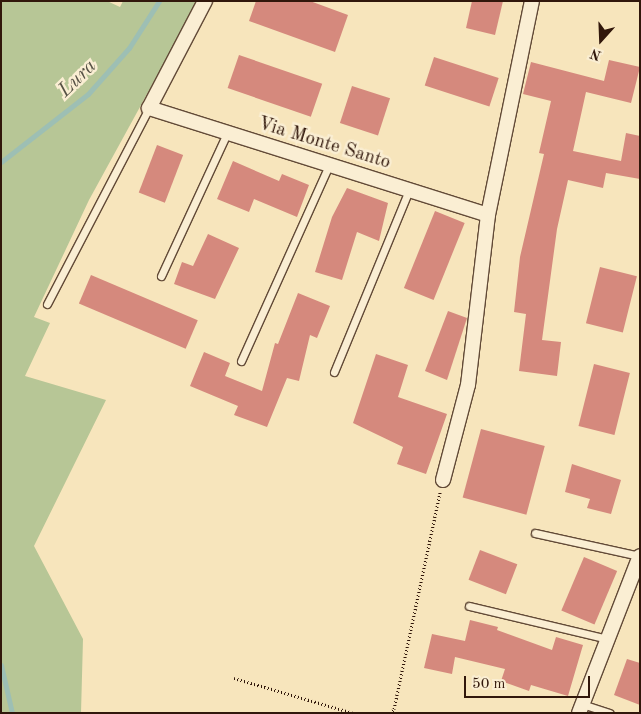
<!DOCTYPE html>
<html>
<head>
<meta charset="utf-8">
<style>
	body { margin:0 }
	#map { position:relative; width:641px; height:714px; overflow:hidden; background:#f7e5bc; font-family:"Old Standard TT",serif }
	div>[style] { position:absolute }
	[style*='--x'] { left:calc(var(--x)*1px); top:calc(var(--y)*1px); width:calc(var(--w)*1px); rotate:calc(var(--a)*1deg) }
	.green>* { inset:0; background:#b7c696 }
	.stream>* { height:5px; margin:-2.5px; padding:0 2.5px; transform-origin:2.5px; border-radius:2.5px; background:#9dbfb4 }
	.building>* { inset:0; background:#d5897d; transform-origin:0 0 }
	.path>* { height:3px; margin-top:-1.5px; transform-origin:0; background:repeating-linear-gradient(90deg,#31170b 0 1px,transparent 0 3.5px) }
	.roads { filter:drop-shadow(1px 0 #624a37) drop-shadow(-1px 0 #624a37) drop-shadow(0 1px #624a37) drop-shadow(0 -1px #624a37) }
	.service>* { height:7px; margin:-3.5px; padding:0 3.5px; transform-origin:3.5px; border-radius:3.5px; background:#faeed3 }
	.minor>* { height:14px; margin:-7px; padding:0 7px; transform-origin:7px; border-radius:7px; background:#faeed3 }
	span { translate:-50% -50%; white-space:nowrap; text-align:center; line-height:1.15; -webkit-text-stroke:5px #faeed3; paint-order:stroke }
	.street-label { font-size:19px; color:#31170b }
	.water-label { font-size:20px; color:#575246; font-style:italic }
	.frame { position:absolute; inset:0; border:2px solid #31170b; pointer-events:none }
	.north { position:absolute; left:576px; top:15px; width:50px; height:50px; -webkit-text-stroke:4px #faeed3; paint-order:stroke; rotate:200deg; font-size:14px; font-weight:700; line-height:20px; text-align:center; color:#31170b }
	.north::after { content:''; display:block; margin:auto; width:18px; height:22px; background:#31170b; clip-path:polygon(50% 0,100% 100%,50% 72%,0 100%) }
	.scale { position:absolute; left:464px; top:676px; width:126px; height:22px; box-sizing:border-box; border:2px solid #31170b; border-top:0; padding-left:6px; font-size:15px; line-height:18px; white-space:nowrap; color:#31170b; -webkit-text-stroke:4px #faeed3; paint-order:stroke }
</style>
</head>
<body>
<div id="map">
	<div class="green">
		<i style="clip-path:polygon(1px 1px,107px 1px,120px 7px,123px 1px,198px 1px,89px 200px,34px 317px,50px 323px,25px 376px,106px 400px,34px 546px,83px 639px,81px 713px,1px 713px)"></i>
	</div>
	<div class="stream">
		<i style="--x:1;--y:162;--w:110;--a:-38"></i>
		<i style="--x:88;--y:94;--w:62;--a:-48.3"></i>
		<i style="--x:129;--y:48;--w:56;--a:-57.4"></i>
		<i style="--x:1;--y:665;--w:49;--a:77.1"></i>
	</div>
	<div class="building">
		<i style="clip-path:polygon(256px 1px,310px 1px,348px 15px,335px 52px,249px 21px)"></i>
		<i style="clip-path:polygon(472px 1px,503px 1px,495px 35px,466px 28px)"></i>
		<i style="left:239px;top:55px;width:88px;height:35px;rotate:19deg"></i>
		<i style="left:434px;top:57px;width:68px;height:30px;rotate:18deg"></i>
		<i style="clip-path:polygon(609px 60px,640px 67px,631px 103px,586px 92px,573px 151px,621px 161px,626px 133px,640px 136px,640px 179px,606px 173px,603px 188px,568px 180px,557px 229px,542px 340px,561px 342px,557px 376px,519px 371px,526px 314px,514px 312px,520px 257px,544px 154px,539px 153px,551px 101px,523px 94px,531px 62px,604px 81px)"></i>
		<i style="left:352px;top:86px;width:40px;height:39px;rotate:18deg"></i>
		<i style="left:157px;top:145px;width:28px;height:51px;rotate:21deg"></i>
		<i style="clip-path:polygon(233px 161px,279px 181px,282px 174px,309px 185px,297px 217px,254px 199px,249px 212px,217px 199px)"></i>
		<i style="clip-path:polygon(347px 188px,388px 203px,379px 241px,357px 232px,342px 280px,315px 272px,332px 217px)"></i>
		<i style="left:435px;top:211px;width:32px;height:83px;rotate:22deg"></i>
		<i style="clip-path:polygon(208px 234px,239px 248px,215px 299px,174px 284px,182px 262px,193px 266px)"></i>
		<i style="left:600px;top:267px;width:38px;height:58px;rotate:14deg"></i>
		<i style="left:91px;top:275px;width:116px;height:31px;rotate:23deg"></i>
		<i style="clip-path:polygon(298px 293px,330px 306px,317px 338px,310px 335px,299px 381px,287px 378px,267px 427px,234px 415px,238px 406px,190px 386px,204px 352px,230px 363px,225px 376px,262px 391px,275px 343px,278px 344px)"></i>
		<i style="clip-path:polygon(448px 311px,467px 318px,447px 380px,425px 371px)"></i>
		<i style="clip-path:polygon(376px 354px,408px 365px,398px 397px,447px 414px,426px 474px,397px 464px,403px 447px,353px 423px)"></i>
		<i style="left:594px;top:364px;width:37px;height:64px;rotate:14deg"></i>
		<i style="left:481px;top:429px;width:66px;height:71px;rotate:15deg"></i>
		<i style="clip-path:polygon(572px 464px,621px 480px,611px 514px,587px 508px,590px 499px,565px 492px)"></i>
		<i style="left:480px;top:550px;width:40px;height:32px;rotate:21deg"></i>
		<i style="left:584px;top:557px;width:36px;height:58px;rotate:23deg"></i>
		<i style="clip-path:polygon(470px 620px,498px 627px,497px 630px,552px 650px,556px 637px,583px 645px,568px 696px,531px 685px,529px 691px,501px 681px,505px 669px,455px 657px,452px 674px,424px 668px,432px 634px,465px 641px)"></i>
		<i style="clip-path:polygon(627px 659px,640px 663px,640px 705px,614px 695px)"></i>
	</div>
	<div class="path">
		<i style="--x:234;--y:678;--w:124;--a:16.4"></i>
		<i style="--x:390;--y:713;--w:6;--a:-45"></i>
		<i style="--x:394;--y:709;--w:222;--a:-78"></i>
	</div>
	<div class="roads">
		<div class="service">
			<i style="--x:161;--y:276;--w:157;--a:-65.2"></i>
			<i style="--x:47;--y:304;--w:221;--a:-62.5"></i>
			<i style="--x:241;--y:361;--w:215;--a:-65.8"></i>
			<i style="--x:334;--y:372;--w:197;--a:-67.6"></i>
			<i style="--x:535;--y:533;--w:107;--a:12.4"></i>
			<i style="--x:469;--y:606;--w:143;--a:13.4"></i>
			<i style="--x:582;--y:704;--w:29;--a:18"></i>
		</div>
		<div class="minor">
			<i style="--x:205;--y:1;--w:121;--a:117.6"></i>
			<i style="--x:149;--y:108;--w:355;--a:17.5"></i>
			<i style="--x:443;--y:480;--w:98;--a:-75.3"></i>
			<i style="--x:468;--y:385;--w:171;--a:-83.3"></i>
			<i style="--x:488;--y:215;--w:218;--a:-78.4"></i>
			<i style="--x:579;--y:713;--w:168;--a:-68.8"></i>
		</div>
	</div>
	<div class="street-label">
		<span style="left:324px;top:144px;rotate:17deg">Via Monte Santo</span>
	</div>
	<div class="water-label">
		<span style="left:78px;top:79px;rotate:-44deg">Lura</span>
	</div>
	<div class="frame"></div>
	<div class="north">N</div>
	<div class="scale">50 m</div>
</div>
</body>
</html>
